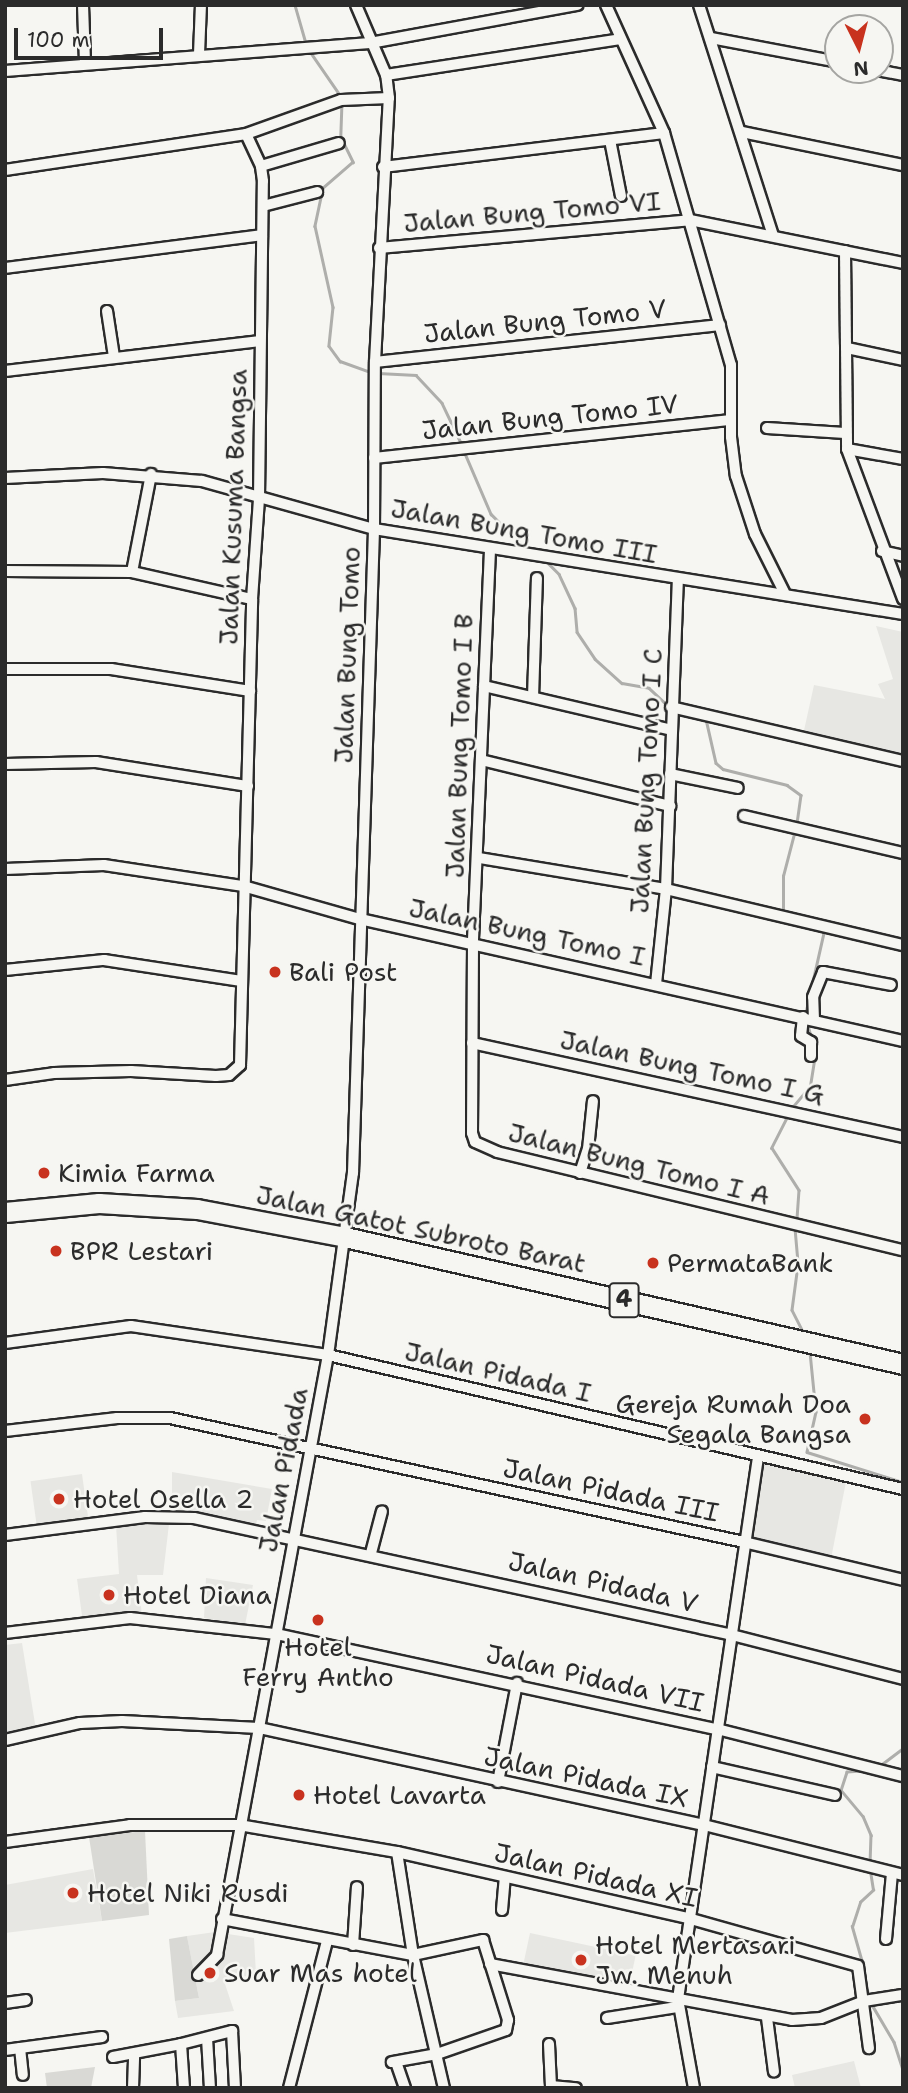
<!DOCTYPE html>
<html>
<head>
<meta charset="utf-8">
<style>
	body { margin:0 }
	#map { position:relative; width:908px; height:2093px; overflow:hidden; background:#f6f6f2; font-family:"Shantell Sans",sans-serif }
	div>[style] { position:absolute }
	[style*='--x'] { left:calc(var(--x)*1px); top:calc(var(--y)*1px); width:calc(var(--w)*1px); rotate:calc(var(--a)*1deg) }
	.built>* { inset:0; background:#e7e7e3; transform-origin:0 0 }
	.green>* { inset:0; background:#d9d9d5 }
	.stream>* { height:2.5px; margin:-1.25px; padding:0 1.25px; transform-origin:1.25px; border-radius:1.25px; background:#aeaeab }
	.roads { filter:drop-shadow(2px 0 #2b2b2b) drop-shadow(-2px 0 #2b2b2b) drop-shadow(0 2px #2b2b2b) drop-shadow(0 -2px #2b2b2b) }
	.minor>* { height:10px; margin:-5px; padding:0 5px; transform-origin:5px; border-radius:5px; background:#f6f6f2 }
	.trunk>* { height:19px; margin:-9.5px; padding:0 9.5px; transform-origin:9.5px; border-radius:9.5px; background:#f6f6f2 }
	.dots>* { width:19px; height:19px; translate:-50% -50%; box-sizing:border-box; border:4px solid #f6f6f2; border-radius:50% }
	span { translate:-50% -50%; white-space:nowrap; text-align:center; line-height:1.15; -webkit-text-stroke:5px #f6f6f2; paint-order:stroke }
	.shield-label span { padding:2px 5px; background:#f6f6f2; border:2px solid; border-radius:5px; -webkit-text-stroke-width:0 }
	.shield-label { font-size:24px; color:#2b2b2b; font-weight:700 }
	.street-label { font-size:26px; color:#2b2b2b }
	.poi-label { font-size:26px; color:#2b2b2b }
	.left { translate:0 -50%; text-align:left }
	.right { translate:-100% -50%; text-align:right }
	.frame { position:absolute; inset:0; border:7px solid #2b2b2b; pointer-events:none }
	.north { position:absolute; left:824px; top:14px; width:70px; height:70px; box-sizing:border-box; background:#f6f6f2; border:2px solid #a5a5a2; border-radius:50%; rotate:174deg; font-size:19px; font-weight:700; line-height:28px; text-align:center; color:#2b2b2b }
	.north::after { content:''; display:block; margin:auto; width:24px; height:32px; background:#c8321e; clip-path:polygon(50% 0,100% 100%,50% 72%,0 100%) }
	.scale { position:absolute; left:14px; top:28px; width:149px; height:32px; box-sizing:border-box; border:4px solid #2b2b2b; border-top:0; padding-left:9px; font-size:21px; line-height:24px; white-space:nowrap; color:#2b2b2b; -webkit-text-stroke:5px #f6f6f2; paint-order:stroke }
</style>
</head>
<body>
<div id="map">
	<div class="built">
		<i style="clip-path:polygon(876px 626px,903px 632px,903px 757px,803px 735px,814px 685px,885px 699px,878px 684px,893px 679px)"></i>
		<i style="left:762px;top:1463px;width:86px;height:78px;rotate:11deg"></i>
		<i style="clip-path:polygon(172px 1472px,272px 1489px,266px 1521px,257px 1520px,256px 1526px,172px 1512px)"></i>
		<i style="left:82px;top:1474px;width:48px;height:52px;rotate:82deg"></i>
		<i style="clip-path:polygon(155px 1522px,169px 1524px,163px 1575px,137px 1575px,142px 1615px,83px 1623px,77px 1579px,119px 1574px,116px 1525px)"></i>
		<i style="clip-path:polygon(206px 1578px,253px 1585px,245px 1625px,204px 1618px)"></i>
		<i style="clip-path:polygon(22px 1643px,36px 1730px,5px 1737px,5px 1645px)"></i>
		<i style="clip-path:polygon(93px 1869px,102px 1921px,5px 1933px,5px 1885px)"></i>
		<i style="clip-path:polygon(215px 1932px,254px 1938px,256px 1974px,224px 1981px,234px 2011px,178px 2018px,175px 2001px,199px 1998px,187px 1936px)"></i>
		<i style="left:530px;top:1933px;width:108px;height:32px;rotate:12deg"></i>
		<i style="clip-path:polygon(854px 2061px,861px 2088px,795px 2088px,792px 2075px)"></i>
	</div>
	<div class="green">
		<i style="clip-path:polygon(145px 1831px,149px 1915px,102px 1921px,89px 1837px)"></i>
		<i style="clip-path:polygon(187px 1936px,199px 1998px,175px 2001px,169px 1939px)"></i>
		<i style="clip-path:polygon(95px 2067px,91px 2088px,47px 2088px,45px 2073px)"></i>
	</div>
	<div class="stream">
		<i style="--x:295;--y:5;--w:40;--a:74"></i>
		<i style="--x:309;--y:50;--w:55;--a:55.4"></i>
		<i style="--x:342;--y:102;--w:35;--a:92"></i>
		<i style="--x:341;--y:137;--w:28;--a:64"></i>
		<i style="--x:353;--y:162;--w:40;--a:139"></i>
		<i style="--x:323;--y:188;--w:39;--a:102"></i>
		<i style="--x:315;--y:226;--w:83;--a:77.5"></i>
		<i style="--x:333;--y:307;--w:39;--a:96"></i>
		<i style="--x:329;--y:346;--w:19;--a:54"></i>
		<i style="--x:340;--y:361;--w:33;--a:20"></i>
		<i style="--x:378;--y:373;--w:38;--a:3"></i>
		<i style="--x:416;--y:375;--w:38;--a:47"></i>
		<i style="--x:442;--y:403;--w:47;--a:64.5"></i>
		<i style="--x:464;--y:451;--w:69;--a:66.8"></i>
		<i style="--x:491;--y:514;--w:51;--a:45"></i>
		<i style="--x:547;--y:562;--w:17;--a:45"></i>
		<i style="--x:559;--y:574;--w:38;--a:65"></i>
		<i style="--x:575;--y:608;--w:24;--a:85"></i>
		<i style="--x:577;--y:632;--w:32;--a:56"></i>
		<i style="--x:595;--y:659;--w:36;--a:42"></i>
		<i style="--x:622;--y:683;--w:27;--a:10"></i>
		<i style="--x:649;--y:688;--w:25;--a:43"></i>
		<i style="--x:706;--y:719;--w:45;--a:77.2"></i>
		<i style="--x:716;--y:763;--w:9;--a:41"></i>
		<i style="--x:723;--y:769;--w:66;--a:14"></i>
		<i style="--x:787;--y:785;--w:17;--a:36"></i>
		<i style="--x:801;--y:795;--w:28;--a:98"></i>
		<i style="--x:783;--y:913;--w:37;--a:-90"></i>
		<i style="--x:783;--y:876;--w:48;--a:-75.4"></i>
		<i style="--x:805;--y:1015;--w:86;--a:-77.3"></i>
		<i style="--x:807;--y:1022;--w:18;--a:74"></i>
		<i style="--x:790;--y:1110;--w:31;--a:-50"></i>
		<i style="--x:810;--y:1086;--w:30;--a:-81"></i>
		<i style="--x:788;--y:1116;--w:36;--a:117"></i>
		<i style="--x:772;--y:1148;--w:50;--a:57.3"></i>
		<i style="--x:799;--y:1190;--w:31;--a:94"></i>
		<i style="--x:795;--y:1228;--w:37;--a:85"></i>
		<i style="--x:798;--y:1265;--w:45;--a:97.6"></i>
		<i style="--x:792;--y:1310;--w:25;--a:63"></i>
		<i style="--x:810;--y:1352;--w:60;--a:84.3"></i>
		<i style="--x:816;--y:1412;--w:41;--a:102.7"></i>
		<i style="--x:807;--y:1452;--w:101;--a:17.4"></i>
		<i style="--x:878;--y:1767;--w:31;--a:-37"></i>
		<i style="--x:862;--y:1771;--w:15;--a:176"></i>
		<i style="--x:847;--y:1772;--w:19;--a:108"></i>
		<i style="--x:841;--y:1790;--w:34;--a:50"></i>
		<i style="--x:863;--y:1816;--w:21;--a:67"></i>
		<i style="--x:871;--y:1835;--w:30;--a:92"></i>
		<i style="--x:863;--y:1966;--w:41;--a:-105.8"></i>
		<i style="--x:852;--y:1927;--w:26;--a:-72"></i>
		<i style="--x:860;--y:1902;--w:18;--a:-43"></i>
		<i style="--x:873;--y:1890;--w:19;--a:-99"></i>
		<i style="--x:864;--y:1972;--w:25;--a:79"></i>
		<i style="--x:871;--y:2003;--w:45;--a:59.5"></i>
		<i style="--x:894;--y:2042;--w:28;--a:72"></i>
	</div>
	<div class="roads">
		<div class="minor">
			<i style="--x:83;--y:5;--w:57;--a:88"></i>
			<i style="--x:606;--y:5;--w:141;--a:65.6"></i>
			<i style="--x:664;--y:133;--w:241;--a:73.9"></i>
			<i style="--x:731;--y:365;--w:72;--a:90"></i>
			<i style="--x:731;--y:437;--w:39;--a:83"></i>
			<i style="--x:736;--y:476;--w:61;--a:71.9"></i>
			<i style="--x:755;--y:534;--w:65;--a:63.4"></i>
			<i style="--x:699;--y:5;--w:242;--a:72.2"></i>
			<i style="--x:711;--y:38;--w:129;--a:10.7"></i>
			<i style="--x:199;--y:54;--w:49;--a:-87.7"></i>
			<i style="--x:877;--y:70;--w:26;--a:11"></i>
			<i style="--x:5;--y:71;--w:366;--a:-4.4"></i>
			<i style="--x:370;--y:43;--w:211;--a:-10.4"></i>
			<i style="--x:386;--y:75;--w:237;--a:-8.7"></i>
			<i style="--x:742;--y:132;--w:164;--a:11.6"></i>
			<i style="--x:610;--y:140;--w:57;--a:78.9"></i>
			<i style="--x:261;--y:166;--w:81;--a:-16.4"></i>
			<i style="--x:383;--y:167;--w:283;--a:-6.9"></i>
			<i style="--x:5;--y:170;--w:244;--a:-8.5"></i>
			<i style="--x:246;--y:134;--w:101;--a:-19.7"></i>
			<i style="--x:341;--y:100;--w:48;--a:-2.4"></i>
			<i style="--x:263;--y:206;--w:56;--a:-14.5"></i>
			<i style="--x:379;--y:248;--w:312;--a:-5.1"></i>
			<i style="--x:690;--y:220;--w:217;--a:11.4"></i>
			<i style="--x:845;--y:251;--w:198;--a:89.4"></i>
			<i style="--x:847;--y:449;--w:160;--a:69.5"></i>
			<i style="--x:5;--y:268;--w:259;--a:-7.3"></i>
			<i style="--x:107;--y:311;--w:47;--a:81.3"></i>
			<i style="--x:847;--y:348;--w:57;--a:12.1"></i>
			<i style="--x:375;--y:362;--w:347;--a:-6.1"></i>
			<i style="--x:5;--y:371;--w:257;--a:-6.7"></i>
			<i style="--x:767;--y:428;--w:78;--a:3.7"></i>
			<i style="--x:847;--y:449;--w:57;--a:10.1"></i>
			<i style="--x:374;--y:458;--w:359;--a:-6.1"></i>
			<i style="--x:5;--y:478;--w:98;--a:-2.9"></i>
			<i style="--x:103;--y:473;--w:99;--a:4.6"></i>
			<i style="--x:202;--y:481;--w:179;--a:15.6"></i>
			<i style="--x:374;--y:529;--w:536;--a:9.13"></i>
			<i style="--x:490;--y:550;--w:394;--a:92.5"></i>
			<i style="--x:473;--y:944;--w:189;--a:90.3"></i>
			<i style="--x:472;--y:1133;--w:9;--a:72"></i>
			<i style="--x:475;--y:1142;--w:24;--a:24"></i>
			<i style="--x:497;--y:1152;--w:418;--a:13.6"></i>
			<i style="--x:882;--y:551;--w:22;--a:13"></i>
			<i style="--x:5;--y:571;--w:127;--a:0.5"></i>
			<i style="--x:132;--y:572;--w:123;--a:12.7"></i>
			<i style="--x:132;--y:572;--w:100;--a:-79"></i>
			<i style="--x:5;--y:669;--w:106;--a:0"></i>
			<i style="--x:111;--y:669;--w:141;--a:9"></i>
			<i style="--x:484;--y:686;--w:192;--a:13.2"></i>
			<i style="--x:533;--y:697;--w:119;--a:-88.1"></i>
			<i style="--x:671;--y:707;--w:238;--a:13.1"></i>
			<i style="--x:481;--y:760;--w:195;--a:13.7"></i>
			<i style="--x:5;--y:764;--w:91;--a:-1.3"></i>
			<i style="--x:96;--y:762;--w:154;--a:9"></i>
			<i style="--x:670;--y:774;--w:69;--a:11.6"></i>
			<i style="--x:744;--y:816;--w:163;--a:13.1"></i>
			<i style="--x:479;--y:858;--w:190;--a:9.4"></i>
			<i style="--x:666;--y:889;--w:244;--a:13.3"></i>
			<i style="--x:5;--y:869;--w:99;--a:-2.3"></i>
			<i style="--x:104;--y:865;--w:141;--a:8.6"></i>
			<i style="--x:243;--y:886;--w:122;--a:15.8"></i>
			<i style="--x:360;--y:919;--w:557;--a:12.66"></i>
			<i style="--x:5;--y:970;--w:100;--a:-5.8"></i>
			<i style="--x:104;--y:960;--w:139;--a:8.7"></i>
			<i style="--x:656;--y:984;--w:96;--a:-84"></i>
			<i style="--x:666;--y:889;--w:310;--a:-87.8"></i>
			<i style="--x:803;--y:1017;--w:19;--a:96"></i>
			<i style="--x:801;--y:1036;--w:12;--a:31"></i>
			<i style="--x:811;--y:1042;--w:14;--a:90"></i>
			<i style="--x:814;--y:1020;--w:23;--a:-92"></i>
			<i style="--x:813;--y:997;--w:27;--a:-68"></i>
			<i style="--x:823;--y:972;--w:69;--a:10.8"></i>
			<i style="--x:472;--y:1043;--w:441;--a:12.3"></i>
			<i style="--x:5;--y:1080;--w:49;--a:-8.1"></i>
			<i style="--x:54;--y:1073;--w:77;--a:-1.5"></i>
			<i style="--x:131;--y:1071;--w:85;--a:3.4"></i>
			<i style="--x:216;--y:1076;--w:13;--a:-4"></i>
			<i style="--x:229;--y:1075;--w:15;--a:-42"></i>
			<i style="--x:240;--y:1065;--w:466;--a:-88.5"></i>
			<i style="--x:252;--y:599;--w:101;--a:-86"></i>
			<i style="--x:259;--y:498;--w:317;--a:-89.3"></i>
			<i style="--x:263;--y:181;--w:15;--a:-98"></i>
			<i style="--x:261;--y:166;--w:35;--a:-115"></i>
			<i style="--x:580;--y:1173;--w:25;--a:-72"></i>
			<i style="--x:588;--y:1149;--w:48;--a:-84.1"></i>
			<i style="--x:5;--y:1343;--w:127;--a:-7.7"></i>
			<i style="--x:131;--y:1326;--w:199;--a:8.4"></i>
			<i style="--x:328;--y:1355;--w:590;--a:13.12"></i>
			<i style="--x:5;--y:1431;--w:113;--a:-6.6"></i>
			<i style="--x:117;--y:1418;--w:53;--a:0"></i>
			<i style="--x:170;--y:1418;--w:587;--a:12.19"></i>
			<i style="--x:744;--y:1542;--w:163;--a:13.4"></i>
			<i style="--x:5;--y:1535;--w:141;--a:-7.3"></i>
			<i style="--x:145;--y:1517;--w:49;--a:1.2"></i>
			<i style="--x:194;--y:1518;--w:546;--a:12.26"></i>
			<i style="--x:728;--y:1634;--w:181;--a:14.4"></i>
			<i style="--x:371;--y:1553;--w:43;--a:-75.3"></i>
			<i style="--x:5;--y:1633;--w:126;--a:-6.8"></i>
			<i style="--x:130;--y:1618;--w:147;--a:6.3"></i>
			<i style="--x:276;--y:1634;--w:451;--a:12.2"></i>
			<i style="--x:717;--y:1729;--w:192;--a:14.2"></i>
			<i style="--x:5;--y:1740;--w:77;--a:-12.8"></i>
			<i style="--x:80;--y:1723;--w:42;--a:-2.7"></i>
			<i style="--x:122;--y:1721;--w:137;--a:2.9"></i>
			<i style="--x:259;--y:1728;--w:455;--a:12.3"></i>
			<i style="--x:704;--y:1825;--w:205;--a:14.1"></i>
			<i style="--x:712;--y:1767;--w:126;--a:12.8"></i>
			<i style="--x:498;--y:1782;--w:101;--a:-79.1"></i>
			<i style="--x:5;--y:1842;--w:126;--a:-7.7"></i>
			<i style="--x:130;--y:1825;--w:109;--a:0"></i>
			<i style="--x:239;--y:1825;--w:160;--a:9.7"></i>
			<i style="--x:397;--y:1852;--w:302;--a:12.8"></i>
			<i style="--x:691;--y:1919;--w:173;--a:15.7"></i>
			<i style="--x:858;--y:1966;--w:83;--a:82.4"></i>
			<i style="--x:397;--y:1852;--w:104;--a:81.2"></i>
			<i style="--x:413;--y:1955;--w:137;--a:76.9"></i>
			<i style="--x:502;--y:1910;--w:33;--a:-85"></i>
			<i style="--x:222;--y:1919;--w:194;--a:10.7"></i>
			<i style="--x:413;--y:1955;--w:72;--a:-12.1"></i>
			<i style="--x:483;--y:1940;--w:84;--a:72.6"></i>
			<i style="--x:508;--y:2020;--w:10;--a:101"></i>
			<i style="--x:506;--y:2030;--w:73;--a:160.8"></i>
			<i style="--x:437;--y:2054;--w:46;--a:169.9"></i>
			<i style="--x:886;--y:1939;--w:66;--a:-84.8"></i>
			<i style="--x:353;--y:1945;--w:58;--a:-86.1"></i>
			<i style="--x:490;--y:1964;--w:307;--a:10.5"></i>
			<i style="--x:792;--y:2020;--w:29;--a:-4"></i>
			<i style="--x:821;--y:2018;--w:46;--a:-21.6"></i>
			<i style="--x:864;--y:2001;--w:39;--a:-9"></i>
			<i style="--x:198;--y:1975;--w:28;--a:-46"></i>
			<i style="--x:217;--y:1955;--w:610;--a:-79.52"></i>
			<i style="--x:328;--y:1355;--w:184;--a:-82.2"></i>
			<i style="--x:353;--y:1173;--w:644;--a:-88.13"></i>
			<i style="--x:374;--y:529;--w:167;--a:-89.7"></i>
			<i style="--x:375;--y:362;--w:264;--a:-87"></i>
			<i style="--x:389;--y:98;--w:23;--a:-97"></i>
			<i style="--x:386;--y:75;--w:76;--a:-113.2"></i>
			<i style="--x:5;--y:2003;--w:21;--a:-8"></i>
			<i style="--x:607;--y:2018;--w:71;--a:-8.9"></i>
			<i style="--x:767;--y:2018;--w:54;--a:82.6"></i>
			<i style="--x:207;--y:2038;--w:50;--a:86.6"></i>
			<i style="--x:181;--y:2044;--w:53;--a:-14.3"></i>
			<i style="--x:232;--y:2031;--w:57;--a:87"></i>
			<i style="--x:549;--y:2044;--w:42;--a:87.3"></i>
			<i style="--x:551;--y:2086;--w:25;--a:5"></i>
			<i style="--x:20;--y:2048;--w:27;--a:84"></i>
			<i style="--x:5;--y:2050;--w:98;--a:-7.6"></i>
			<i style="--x:113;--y:2057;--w:69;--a:-10.8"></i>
			<i style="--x:181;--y:2044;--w:44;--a:86.1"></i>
			<i style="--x:396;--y:2062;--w:28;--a:71"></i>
			<i style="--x:133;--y:2088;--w:34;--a:-88"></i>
			<i style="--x:289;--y:2088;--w:152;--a:-75.5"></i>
			<i style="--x:694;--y:2088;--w:90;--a:-100.2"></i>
			<i style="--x:678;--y:1999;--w:548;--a:-81.6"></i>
		</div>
		<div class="trunk">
			<i style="--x:5;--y:1212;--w:94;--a:-5.5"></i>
			<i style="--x:99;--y:1203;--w:98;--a:3.5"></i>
			<i style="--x:197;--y:1209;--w:151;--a:10.7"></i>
			<i style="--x:345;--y:1237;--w:572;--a:12.82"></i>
		</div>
	</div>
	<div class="dots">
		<i style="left:275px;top:972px;background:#c8321e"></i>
		<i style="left:44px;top:1173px;background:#c8321e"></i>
		<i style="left:56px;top:1251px;background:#c8321e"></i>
		<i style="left:653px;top:1263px;background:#c8321e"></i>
		<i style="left:865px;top:1419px;background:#c8321e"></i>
		<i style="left:59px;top:1499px;background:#c8321e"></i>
		<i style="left:109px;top:1595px;background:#c8321e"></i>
		<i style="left:318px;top:1620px;background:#c8321e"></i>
		<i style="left:299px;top:1795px;background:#c8321e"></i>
		<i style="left:73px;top:1893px;background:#c8321e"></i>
		<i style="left:581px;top:1960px;background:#c8321e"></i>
		<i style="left:210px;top:1973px;background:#c8321e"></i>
	</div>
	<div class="shield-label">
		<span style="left:624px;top:1300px">4</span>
	</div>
	<div class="street-label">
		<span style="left:532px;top:212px;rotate:-5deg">Jalan Bung Tomo VI</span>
		<span style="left:545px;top:321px;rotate:-6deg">Jalan Bung Tomo V</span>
		<span style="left:550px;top:417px;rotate:-6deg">Jalan Bung Tomo IV</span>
		<span style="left:233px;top:507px;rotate:-88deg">Jalan Kusuma Bangsa</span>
		<span style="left:524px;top:531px;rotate:10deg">Jalan Bung Tomo III</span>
		<span style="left:347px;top:655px;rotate:-88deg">Jalan Bung Tomo</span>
		<span style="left:459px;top:746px;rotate:-88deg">Jalan Bung Tomo I B</span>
		<span style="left:646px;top:781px;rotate:-87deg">Jalan Bung Tomo I C</span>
		<span style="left:527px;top:932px;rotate:12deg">Jalan Bung Tomo I</span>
		<span style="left:692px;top:1067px;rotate:12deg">Jalan Bung Tomo I G</span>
		<span style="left:639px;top:1164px;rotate:14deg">Jalan Bung Tomo I A</span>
		<span style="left:421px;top:1229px;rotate:12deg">Jalan Gatot Subroto Barat</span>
		<span style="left:498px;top:1372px;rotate:13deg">Jalan Pidada I</span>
		<span style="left:283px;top:1470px;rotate:-79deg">Jalan Pidada</span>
		<span style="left:611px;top:1490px;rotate:12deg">Jalan Pidada III</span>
		<span style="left:603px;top:1582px;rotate:13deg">Jalan Pidada V</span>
		<span style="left:595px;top:1678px;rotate:13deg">Jalan Pidada VII</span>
		<span style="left:586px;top:1777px;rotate:12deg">Jalan Pidada IX</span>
		<span style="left:596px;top:1875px;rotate:13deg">Jalan Pidada XI</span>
	</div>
	<div class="poi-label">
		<span class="left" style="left:289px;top:972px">Bali Post</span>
		<span class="left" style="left:58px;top:1173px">Kimia Farma</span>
		<span class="left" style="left:70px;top:1251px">BPR Lestari</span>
		<span class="left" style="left:667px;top:1263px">PermataBank</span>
		<span class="right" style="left:851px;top:1419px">Gereja Rumah Doa<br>Segala Bangsa</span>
		<span class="left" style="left:73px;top:1499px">Hotel Osella 2</span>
		<span class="left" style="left:123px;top:1595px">Hotel Diana</span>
		<span style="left:318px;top:1662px">Hotel<br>Ferry Antho</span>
		<span class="left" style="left:313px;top:1795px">Hotel Lavarta</span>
		<span class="left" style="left:87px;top:1893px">Hotel Niki Rusdi</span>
		<span class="left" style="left:595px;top:1960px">Hotel Mertasari<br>Jw. Menuh</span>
		<span class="left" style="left:224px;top:1973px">Suar Mas hotel</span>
	</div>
	<div class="frame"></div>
	<div class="north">N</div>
	<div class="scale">100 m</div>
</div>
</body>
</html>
